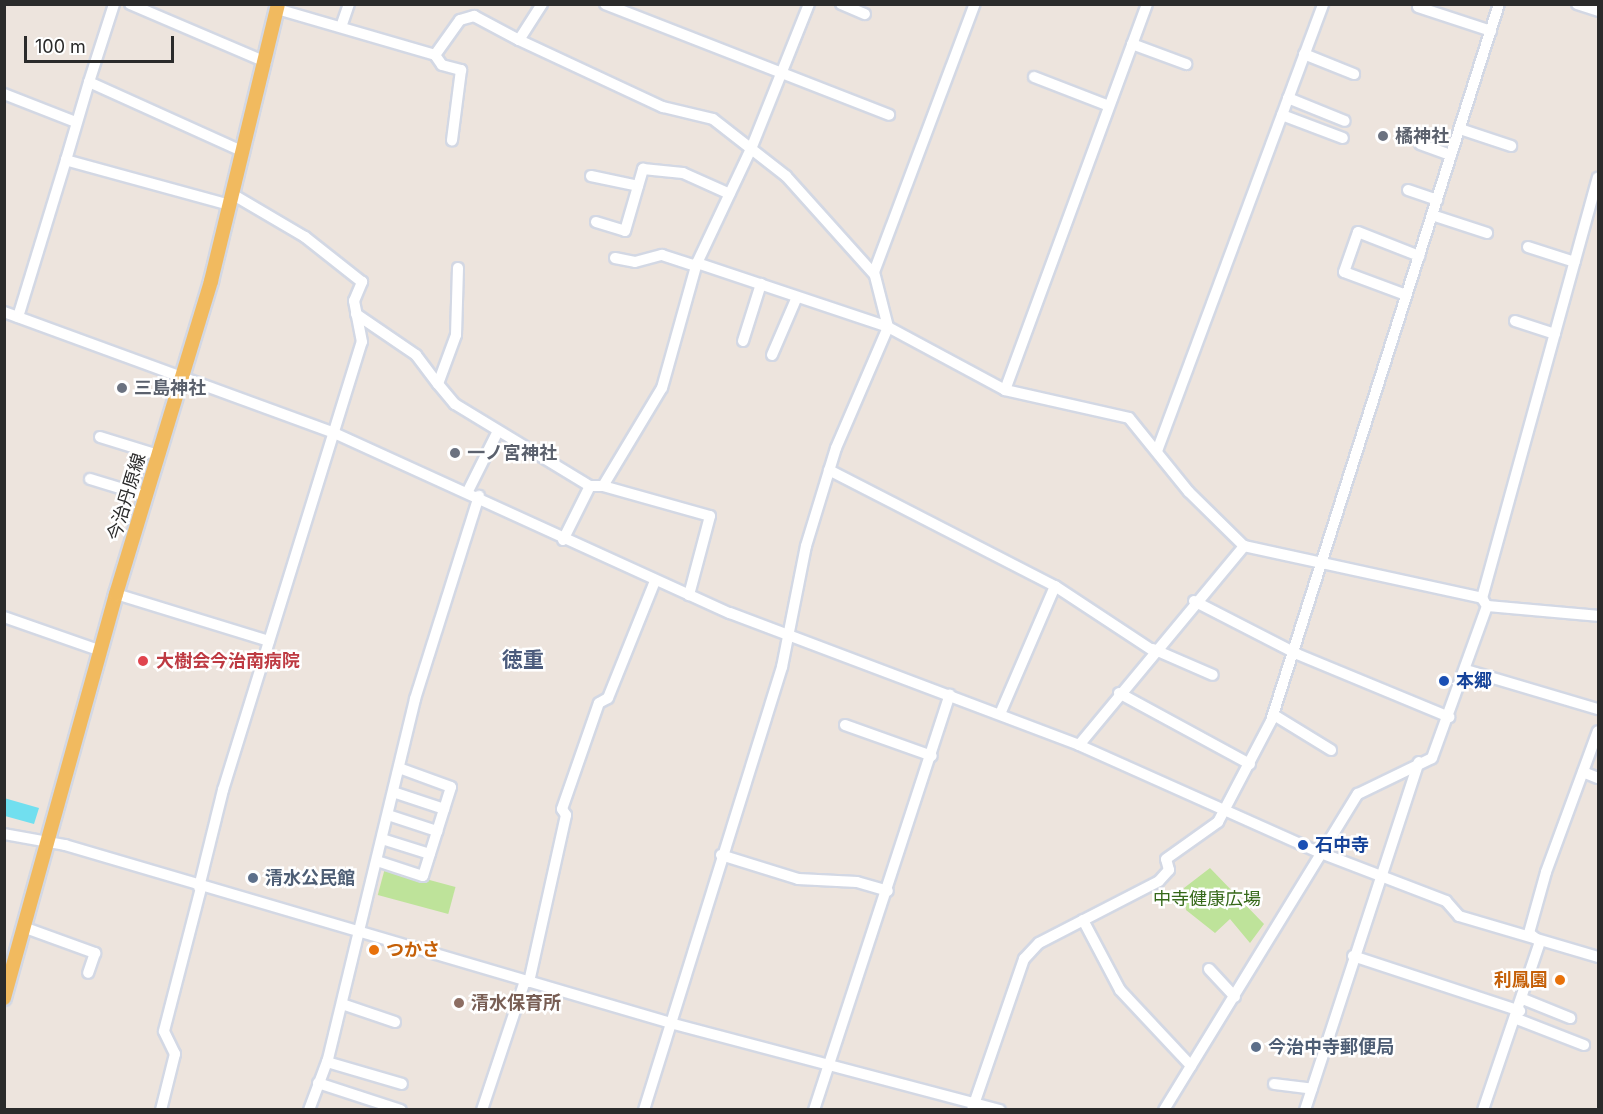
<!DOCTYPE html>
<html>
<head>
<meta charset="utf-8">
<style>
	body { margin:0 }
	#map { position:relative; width:1603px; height:1114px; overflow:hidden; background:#ede4dd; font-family:Inter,"Noto Sans JP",sans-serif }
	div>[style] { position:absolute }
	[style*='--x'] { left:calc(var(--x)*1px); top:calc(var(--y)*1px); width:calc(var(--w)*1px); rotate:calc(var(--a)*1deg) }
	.green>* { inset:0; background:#bee39a; transform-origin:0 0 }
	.water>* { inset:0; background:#71dfef }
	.roads { filter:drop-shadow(2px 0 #d3d8e4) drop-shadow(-2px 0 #d3d8e4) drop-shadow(0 2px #d3d8e4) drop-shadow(0 -2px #d3d8e4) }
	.minor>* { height:10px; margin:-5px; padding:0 5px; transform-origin:5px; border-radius:5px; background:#fff }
	.major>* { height:14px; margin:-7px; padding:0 7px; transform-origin:7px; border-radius:7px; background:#f1ba5f }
	.dots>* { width:16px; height:16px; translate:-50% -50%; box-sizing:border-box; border:3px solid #fff; border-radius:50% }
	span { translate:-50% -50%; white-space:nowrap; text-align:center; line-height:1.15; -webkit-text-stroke:5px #fff; paint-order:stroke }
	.worship-label { font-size:18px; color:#5b616d; font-weight:700 }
	.left { translate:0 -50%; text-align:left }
	.street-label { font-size:18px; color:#2b2b2b }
	.health-label { font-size:18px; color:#be3a42; font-weight:700 }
	.transit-label { font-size:18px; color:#164399; font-weight:700 }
	.service-label { font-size:18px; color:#4e5e75; font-weight:700 }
	.park-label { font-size:18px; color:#36691a }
	.food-label { font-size:18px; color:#c56008; font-weight:700 }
	.right { translate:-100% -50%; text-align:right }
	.education-label { font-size:18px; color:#785e54; font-weight:700 }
	.quarter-label { font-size:21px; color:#4b5b7c; font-weight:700 }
	.frame { position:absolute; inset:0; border:6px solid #2b2b2b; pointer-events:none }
	.scale { position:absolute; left:24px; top:36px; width:150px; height:27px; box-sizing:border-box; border:3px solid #2b2b2b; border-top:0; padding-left:8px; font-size:18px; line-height:21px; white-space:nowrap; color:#2b2b2b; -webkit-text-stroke:4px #fff; paint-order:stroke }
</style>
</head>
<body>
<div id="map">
	<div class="green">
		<i style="left:385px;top:868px;width:73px;height:28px;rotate:15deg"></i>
		<i style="clip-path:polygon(1210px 868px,1264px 924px,1250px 943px,1230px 919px,1215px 933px,1186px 910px,1184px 888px)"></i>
	</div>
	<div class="water">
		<i style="clip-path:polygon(4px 798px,39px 808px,34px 824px,5px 816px)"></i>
	</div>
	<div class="roads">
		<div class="minor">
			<i style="--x:130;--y:4;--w:148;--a:23.1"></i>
			<i style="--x:605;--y:4;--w:305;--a:21.3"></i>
			<i style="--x:841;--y:4;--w:26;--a:23"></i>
			<i style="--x:1577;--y:4;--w:22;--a:18"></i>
			<i style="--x:1418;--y:7;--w:77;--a:18.2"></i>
			<i style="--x:277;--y:9;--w:165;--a:16.2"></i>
			<i style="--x:435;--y:55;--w:43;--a:-54.5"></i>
			<i style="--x:460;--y:20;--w:15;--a:-16"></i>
			<i style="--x:474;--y:16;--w:51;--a:28.1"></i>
			<i style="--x:519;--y:40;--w:43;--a:-57.4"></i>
			<i style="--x:341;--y:27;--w:24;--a:-71"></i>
			<i style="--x:519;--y:40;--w:159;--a:25"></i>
			<i style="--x:663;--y:107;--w:51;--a:13.5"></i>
			<i style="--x:713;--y:119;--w:93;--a:38"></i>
			<i style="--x:786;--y:176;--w:132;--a:48.1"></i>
			<i style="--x:1132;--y:44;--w:58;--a:20.3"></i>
			<i style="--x:1304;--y:54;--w:54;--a:21.8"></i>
			<i style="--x:435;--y:55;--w:12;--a:55"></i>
			<i style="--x:442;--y:65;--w:20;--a:15"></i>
			<i style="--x:461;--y:70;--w:71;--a:97.3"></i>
			<i style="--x:1034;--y:77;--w:80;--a:21.1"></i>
			<i style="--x:89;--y:82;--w:82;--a:-72.2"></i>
			<i style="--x:4;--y:94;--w:77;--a:21.3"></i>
			<i style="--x:1288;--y:98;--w:61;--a:22"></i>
			<i style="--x:1282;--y:115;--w:65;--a:20.7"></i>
			<i style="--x:1460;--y:129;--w:54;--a:18.4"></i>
			<i style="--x:1420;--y:144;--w:33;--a:20"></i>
			<i style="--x:591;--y:176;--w:48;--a:12"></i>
			<i style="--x:1408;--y:190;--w:31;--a:19"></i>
			<i style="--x:230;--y:205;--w:170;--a:-164.7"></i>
			<i style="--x:66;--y:160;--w:81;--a:-73.6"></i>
			<i style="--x:89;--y:82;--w:170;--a:24.3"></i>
			<i style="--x:1432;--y:215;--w:58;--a:18.1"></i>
			<i style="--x:596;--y:222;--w:30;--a:17"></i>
			<i style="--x:625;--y:231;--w:65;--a:-73.8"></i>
			<i style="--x:643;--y:169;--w:40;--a:5.7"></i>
			<i style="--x:683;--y:173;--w:51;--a:24.1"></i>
			<i style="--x:1528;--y:247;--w:49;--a:17.7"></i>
			<i style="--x:615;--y:258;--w:20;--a:11"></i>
			<i style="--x:635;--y:262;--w:28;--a:-15"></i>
			<i style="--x:662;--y:255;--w:36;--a:18"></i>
			<i style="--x:697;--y:263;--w:201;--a:18.5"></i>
			<i style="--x:888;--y:327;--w:133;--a:28.3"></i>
			<i style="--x:1005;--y:390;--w:127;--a:12.7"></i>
			<i style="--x:1129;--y:418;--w:95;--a:51"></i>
			<i style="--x:1189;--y:492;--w:77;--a:44.5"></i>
			<i style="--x:1244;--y:546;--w:244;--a:12.3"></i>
			<i style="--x:458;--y:268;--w:67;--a:91.7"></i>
			<i style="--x:456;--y:335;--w:52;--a:110.2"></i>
			<i style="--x:438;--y:384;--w:26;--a:50"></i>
			<i style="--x:455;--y:404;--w:158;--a:31.3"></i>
			<i style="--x:1406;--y:295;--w:66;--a:-159.6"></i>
			<i style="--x:1344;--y:272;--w:42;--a:-70.7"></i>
			<i style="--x:1358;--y:232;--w:66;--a:21.5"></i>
			<i style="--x:4;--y:312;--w:349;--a:20.1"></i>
			<i style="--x:332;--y:432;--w:437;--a:24.5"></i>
			<i style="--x:730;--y:613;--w:373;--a:20.7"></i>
			<i style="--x:1079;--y:745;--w:265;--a:24.1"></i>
			<i style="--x:1321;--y:853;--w:134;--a:21"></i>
			<i style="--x:1446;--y:901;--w:20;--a:49"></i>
			<i style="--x:1459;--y:916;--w:145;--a:16.4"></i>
			<i style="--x:356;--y:314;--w:73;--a:34.3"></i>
			<i style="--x:416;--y:355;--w:36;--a:53"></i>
			<i style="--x:18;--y:317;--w:164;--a:-73"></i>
			<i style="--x:1515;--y:321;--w:42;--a:18"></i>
			<i style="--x:743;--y:341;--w:60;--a:-72.5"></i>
			<i style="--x:772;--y:355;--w:63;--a:-66.7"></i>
			<i style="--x:1005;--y:390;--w:411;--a:-69.8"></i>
			<i style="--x:100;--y:437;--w:61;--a:17.2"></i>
			<i style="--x:1157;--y:451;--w:477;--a:-69.6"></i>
			<i style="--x:829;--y:470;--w:254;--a:27.2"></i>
			<i style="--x:1055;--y:586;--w:116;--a:33.4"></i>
			<i style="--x:90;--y:479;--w:59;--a:16.9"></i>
			<i style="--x:603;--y:486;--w:111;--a:15.7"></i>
			<i style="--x:710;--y:516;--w:82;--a:104.9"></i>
			<i style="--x:468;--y:491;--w:67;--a:-63.4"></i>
			<i style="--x:563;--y:540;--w:60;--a:-63.4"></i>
			<i style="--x:590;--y:486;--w:13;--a:0"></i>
			<i style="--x:603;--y:486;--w:114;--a:-59"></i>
			<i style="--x:662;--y:388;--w:130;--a:-74.4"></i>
			<i style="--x:697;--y:263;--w:126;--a:-64.7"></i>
			<i style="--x:751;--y:149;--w:156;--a:-68.2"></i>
			<i style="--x:116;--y:594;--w:160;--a:17.1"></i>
			<i style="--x:1194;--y:601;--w:116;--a:27.2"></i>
			<i style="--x:1297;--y:654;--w:165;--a:22.5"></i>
			<i style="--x:1485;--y:603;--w:6;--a:-121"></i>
			<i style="--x:1482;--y:598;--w:436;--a:-74.6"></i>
			<i style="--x:4;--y:617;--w:103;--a:19.3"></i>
			<i style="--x:1153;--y:649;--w:65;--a:23.4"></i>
			<i style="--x:1466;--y:670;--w:138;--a:16.5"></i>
			<i style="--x:1119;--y:693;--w:149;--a:28.5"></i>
			<i style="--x:1000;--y:714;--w:139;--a:-66.7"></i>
			<i style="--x:1274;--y:715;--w:67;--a:31.6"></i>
			<i style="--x:845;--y:725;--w:92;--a:19.6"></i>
			<i style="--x:1079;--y:745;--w:259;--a:-50.3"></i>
			<i style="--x:1583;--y:772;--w:16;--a:22"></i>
			<i style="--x:393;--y:792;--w:54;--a:18.4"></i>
			<i style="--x:388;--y:815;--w:52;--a:18.1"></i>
			<i style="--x:4;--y:834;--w:62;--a:10.2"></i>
			<i style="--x:65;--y:845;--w:635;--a:16.38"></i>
			<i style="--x:674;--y:1024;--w:337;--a:14.8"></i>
			<i style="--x:382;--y:839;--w:50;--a:17.4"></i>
			<i style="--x:721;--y:855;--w:81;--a:17.3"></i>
			<i style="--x:798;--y:879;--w:59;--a:2.9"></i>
			<i style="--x:857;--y:882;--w:32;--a:16"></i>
			<i style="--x:377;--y:861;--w:48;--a:18.1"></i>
			<i style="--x:423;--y:876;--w:93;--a:-72.5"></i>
			<i style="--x:451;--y:787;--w:55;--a:-159.9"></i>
			<i style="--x:199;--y:887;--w:100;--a:-76.1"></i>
			<i style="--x:223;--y:790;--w:469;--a:-72.8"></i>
			<i style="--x:362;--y:342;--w:42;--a:-101"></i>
			<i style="--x:354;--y:301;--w:21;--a:-67"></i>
			<i style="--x:362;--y:282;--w:73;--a:-141.7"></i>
			<i style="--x:305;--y:237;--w:85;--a:-149.5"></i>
			<i style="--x:1083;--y:920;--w:79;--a:62.1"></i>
			<i style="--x:1120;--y:990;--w:104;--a:46.9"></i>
			<i style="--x:23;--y:927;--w:77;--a:19.9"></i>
			<i style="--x:95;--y:953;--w:21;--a:109"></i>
			<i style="--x:1353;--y:956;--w:176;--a:18.2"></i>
			<i style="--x:1209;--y:969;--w:38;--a:47"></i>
			<i style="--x:529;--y:982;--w:171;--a:-77.5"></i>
			<i style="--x:566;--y:815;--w:7;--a:-124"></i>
			<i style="--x:562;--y:809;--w:112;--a:-70.8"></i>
			<i style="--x:599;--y:703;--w:10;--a:-29"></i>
			<i style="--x:608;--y:698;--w:126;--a:-68.1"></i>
			<i style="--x:1523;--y:999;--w:51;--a:22"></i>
			<i style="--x:342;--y:1004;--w:56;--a:18.8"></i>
			<i style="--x:1517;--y:1019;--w:72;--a:21.2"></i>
			<i style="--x:327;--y:1062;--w:78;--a:16.3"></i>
			<i style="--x:318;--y:1083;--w:87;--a:18"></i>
			<i style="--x:1274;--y:1084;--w:38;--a:7"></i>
			<i style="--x:161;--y:1110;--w:58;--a:-76"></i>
			<i style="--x:175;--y:1054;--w:25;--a:-116"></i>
			<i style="--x:164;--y:1031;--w:148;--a:-75.5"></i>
			<i style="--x:309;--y:1110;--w:54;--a:-69.6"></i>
			<i style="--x:328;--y:1059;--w:370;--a:-76.4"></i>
			<i style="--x:415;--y:699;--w:213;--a:-72.5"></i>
			<i style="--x:482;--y:1110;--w:136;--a:-71.6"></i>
			<i style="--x:644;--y:1110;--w:464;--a:-72.7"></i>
			<i style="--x:782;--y:667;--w:123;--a:-78.8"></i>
			<i style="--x:806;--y:546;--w:102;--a:-73"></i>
			<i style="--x:836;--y:448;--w:132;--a:-66.7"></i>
			<i style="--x:888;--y:327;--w:57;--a:-104.3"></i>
			<i style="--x:874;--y:272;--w:286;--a:-69.4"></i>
			<i style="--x:814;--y:1110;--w:437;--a:-71.9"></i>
			<i style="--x:972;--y:1110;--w:160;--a:-71"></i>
			<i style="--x:1024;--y:959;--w:22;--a:-47"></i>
			<i style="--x:1039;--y:943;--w:135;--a:-27.3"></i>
			<i style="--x:1159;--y:881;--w:15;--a:-48"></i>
			<i style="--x:1169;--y:870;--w:11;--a:-105"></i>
			<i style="--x:1166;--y:859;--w:64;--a:-35.4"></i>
			<i style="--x:1218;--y:822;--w:114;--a:-62.3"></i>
			<i style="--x:1271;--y:721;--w:752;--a:-72.36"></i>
			<i style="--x:1164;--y:1110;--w:371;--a:-58.5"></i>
			<i style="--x:1358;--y:794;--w:82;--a:-25.9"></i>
			<i style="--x:1432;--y:758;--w:162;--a:-70.1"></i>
			<i style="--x:1487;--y:606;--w:111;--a:5.1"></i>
			<i style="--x:1305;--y:1110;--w:366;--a:-71.9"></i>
			<i style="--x:1483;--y:1110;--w:177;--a:-71.3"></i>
			<i style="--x:1540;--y:942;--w:14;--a:-141"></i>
			<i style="--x:1529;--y:933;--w:63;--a:-74.4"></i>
			<i style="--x:1546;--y:872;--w:150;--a:-69.8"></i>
		</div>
		<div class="major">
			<i style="--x:4;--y:998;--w:419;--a:-74.5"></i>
			<i style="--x:116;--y:594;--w:327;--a:-73.1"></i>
			<i style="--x:211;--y:281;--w:285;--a:-76.4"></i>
		</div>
	</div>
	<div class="dots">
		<i style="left:1383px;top:136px;background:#6b7280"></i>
		<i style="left:122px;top:388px;background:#6b7280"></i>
		<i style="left:455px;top:453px;background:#6b7280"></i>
		<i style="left:143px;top:661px;background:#e0444e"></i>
		<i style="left:1444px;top:681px;background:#1a4fb4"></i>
		<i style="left:1303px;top:845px;background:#1a4fb4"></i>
		<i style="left:253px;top:878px;background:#5c6f8a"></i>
		<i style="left:374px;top:950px;background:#e8710a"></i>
		<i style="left:1560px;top:980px;background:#e8710a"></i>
		<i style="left:459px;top:1003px;background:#8d6e63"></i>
		<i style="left:1256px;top:1047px;background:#5c6f8a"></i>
	</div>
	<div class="worship-label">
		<span class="left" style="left:1395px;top:136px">橘神社</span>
		<span class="left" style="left:134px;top:388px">三島神社</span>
		<span class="left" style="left:467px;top:453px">一ノ宮神社</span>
	</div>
	<div class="street-label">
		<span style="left:127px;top:497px;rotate:-73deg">今治丹原線</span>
	</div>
	<div class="health-label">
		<span class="left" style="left:156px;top:661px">大樹会今治南病院</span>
	</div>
	<div class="transit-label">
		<span class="left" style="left:1456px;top:681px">本郷</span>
		<span class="left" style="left:1315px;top:845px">石中寺</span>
	</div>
	<div class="service-label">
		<span class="left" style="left:265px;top:878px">清水公民館</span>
		<span class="left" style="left:1268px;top:1047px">今治中寺郵便局</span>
	</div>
	<div class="park-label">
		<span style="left:1207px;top:899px">中寺健康広場</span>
	</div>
	<div class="food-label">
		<span class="left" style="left:386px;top:950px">つかさ</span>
		<span class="right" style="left:1548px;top:980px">利鳳園</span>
	</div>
	<div class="education-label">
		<span class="left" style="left:471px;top:1003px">清水保育所</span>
	</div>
	<div class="quarter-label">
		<span style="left:523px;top:660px">徳重</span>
	</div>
	<div class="frame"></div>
	<div class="scale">100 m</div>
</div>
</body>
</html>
